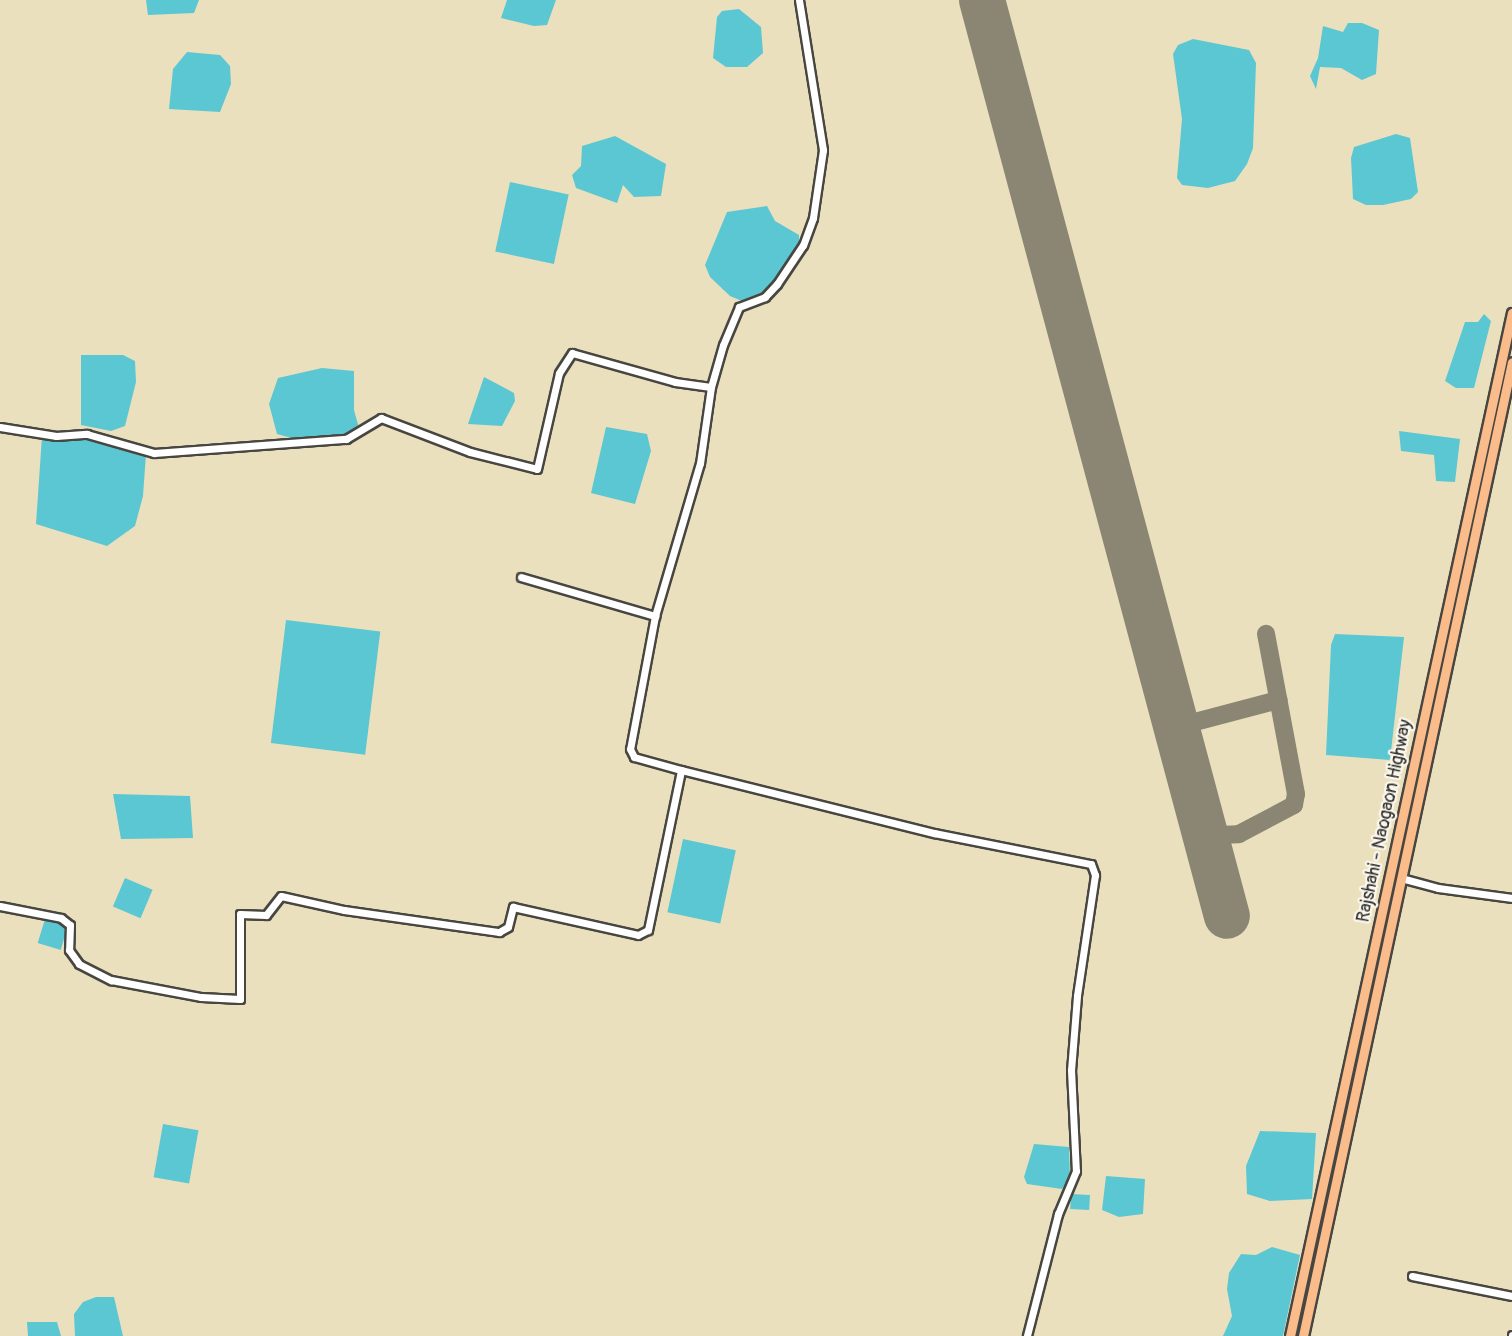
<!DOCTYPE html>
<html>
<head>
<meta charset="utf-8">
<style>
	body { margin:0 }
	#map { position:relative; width:1512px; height:1336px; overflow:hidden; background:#ebe0bd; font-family:Pangolin,sans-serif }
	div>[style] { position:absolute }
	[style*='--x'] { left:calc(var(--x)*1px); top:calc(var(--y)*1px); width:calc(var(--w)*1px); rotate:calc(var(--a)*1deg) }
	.water>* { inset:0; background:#5ac7d2; transform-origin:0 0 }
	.taxiway>* { height:18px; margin:-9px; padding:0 9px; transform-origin:9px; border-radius:9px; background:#8b8674 }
	.runway>* { height:46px; margin:-23px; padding:0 23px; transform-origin:23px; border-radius:23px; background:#8b8674 }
	.roads { filter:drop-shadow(2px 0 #484641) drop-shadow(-2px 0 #484641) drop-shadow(0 2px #484641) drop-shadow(0 -2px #484641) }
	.minor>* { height:7px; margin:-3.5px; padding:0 3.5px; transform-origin:3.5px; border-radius:3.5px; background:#fff }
	.major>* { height:9px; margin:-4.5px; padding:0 4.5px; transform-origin:4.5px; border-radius:4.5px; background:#fabc8b }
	span { translate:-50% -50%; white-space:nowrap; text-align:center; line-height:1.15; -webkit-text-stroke:4.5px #fbf7ec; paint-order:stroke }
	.street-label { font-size:18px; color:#2b2b2b }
</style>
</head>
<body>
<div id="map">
	<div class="water">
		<i style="clip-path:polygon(146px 0,199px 0,194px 13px,148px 15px)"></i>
		<i style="clip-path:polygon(507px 0,556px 0,547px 25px,534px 26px,501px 18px)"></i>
		<i style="clip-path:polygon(739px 9px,761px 27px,763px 53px,747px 67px,726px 67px,713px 58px,717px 17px,722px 11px)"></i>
		<i style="clip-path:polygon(1348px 23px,1362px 23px,1379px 30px,1376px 74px,1362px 80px,1341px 68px,1320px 67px,1316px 89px,1310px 76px,1318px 58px,1323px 26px,1343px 32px)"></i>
		<i style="clip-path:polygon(1193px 39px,1249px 50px,1256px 63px,1253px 148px,1247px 164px,1235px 181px,1208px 188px,1182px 185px,1177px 178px,1182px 119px,1173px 54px,1178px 45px)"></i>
		<i style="clip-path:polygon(187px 52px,220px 55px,230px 66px,231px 84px,220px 112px,169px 109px,173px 69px)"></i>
		<i style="clip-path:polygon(1396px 134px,1410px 138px,1418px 192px,1411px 199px,1383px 205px,1366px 205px,1353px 199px,1351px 158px,1354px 147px)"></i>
		<i style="clip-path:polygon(615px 136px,666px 164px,661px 196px,634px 197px,623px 185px,617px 203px,576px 188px,572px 175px,581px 166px,582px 146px)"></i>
		<i style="left:510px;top:182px;width:60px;height:71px;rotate:12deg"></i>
		<i style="clip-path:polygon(767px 206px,775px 221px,799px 235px,799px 248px,762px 294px,742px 301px,730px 296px,710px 277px,705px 265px,727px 212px)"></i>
		<i style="clip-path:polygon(1484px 314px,1491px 321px,1474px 388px,1456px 388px,1445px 381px,1465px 322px,1478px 322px)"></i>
		<i style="clip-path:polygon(81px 355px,123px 355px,135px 361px,136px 382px,125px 426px,111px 431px,81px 425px)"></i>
		<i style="clip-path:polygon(322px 368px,354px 371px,354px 410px,359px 428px,348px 434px,291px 438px,277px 434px,269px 404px,278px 378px)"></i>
		<i style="clip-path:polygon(484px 377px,514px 393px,515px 401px,502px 426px,468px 424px)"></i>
		<i style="clip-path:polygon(606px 427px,647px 434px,651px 451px,635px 504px,591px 493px)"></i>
		<i style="clip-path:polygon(1399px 431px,1460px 439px,1455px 482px,1436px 481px,1434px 455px,1401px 451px)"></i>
		<i style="clip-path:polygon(42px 436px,101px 440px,146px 454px,143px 496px,135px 526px,107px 546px,36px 524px)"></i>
		<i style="left:286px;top:620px;width:95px;height:124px;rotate:7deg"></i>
		<i style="clip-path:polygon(1335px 634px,1404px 637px,1390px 760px,1326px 755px,1331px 645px)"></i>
		<i style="clip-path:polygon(113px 794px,190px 796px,193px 838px,121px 839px)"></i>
		<i style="left:683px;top:839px;width:54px;height:75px;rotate:12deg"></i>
		<i style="left:125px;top:878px;width:30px;height:31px;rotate:23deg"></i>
		<i style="left:45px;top:919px;width:24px;height:25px;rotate:17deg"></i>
		<i style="left:163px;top:1124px;width:36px;height:54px;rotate:10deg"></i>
		<i style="clip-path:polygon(1260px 1131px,1316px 1133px,1312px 1199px,1270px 1201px,1247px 1194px,1246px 1166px)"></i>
		<i style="clip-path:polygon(1034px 1144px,1069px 1147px,1070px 1177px,1062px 1189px,1027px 1184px,1024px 1177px)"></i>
		<i style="clip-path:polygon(1106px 1176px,1145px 1179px,1143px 1214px,1119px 1217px,1102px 1210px)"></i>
		<i style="left:1071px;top:1194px;width:19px;height:15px;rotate:3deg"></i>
		<i style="clip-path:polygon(1272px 1247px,1300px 1255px,1283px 1336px,1223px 1336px,1232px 1316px,1227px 1289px,1229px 1273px,1241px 1254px,1256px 1255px)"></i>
		<i style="clip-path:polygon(96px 1297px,114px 1297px,123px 1336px,75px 1336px,74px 1314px,83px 1302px)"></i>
		<i style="clip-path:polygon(27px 1322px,57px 1322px,61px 1336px,28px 1336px)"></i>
	</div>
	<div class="taxiway">
		<i style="--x:1176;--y:727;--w:106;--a:-14.8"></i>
		<i style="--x:1203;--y:830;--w:14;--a:21"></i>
		<i style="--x:1216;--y:835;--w:23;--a:-2"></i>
		<i style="--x:1239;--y:834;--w:62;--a:-27.8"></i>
		<i style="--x:1294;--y:805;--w:11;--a:-80"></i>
		<i style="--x:1296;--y:794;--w:163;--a:-100.6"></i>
	</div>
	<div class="runway">
		<i style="--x:982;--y:0;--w:948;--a:75.03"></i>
	</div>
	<div class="roads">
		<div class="minor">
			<i style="--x:799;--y:0;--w:152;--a:80.9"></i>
			<i style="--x:823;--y:150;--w:69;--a:98.4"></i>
			<i style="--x:813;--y:218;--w:29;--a:110"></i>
			<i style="--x:803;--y:245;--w:47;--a:123.7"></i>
			<i style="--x:777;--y:284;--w:18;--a:133"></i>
			<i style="--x:765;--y:297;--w:28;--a:159"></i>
			<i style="--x:739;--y:307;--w:41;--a:112.8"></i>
			<i style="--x:723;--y:345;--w:44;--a:105.9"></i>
			<i style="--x:711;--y:387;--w:77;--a:98.2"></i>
			<i style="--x:700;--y:463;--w:159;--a:106.4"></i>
			<i style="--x:655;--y:616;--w:135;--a:100.6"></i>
			<i style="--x:630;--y:749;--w:9;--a:63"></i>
			<i style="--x:634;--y:757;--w:49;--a:15.5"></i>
			<i style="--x:681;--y:770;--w:261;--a:14"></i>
			<i style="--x:934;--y:833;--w:160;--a:11.2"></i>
			<i style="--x:1091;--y:864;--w:12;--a:70"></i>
			<i style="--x:1095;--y:875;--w:122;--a:98.5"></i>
			<i style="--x:1077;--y:996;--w:74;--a:94.6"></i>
			<i style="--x:1071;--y:1070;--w:101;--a:87.2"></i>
			<i style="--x:1076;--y:1171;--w:47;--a:112.7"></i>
			<i style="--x:1058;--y:1214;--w:126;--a:104.3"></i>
			<i style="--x:0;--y:427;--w:57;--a:9.1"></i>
			<i style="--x:56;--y:436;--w:31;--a:-4"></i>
			<i style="--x:87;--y:434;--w:70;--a:15.8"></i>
			<i style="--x:154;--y:453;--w:193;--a:-4.2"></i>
			<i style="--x:346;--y:439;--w:41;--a:-31"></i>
			<i style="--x:381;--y:418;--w:95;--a:20.9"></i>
			<i style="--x:470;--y:452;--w:69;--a:14.2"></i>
			<i style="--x:537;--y:469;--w:98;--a:-77.1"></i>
			<i style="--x:559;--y:373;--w:24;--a:-57"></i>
			<i style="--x:572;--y:353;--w:107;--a:15.7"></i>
			<i style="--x:675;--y:382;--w:36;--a:8"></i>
			<i style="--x:521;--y:577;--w:140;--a:16.2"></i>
			<i style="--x:1401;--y:878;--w:38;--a:15"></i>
			<i style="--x:1438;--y:888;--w:75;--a:7.7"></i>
			<i style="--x:0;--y:906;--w:62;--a:11.1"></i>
			<i style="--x:61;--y:918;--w:11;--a:38"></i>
			<i style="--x:70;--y:925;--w:25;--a:92"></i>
			<i style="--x:69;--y:950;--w:17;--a:54"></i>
			<i style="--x:79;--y:964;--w:36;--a:27"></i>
			<i style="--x:111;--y:980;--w:92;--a:10.7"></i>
			<i style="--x:201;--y:997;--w:39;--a:3"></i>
			<i style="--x:240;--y:999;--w:85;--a:-90"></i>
			<i style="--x:240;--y:914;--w:26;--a:2"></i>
			<i style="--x:266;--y:915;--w:24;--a:-52"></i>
			<i style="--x:281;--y:896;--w:65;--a:12.5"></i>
			<i style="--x:344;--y:910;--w:157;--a:8.1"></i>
			<i style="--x:499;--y:932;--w:10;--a:-29"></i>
			<i style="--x:508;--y:927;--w:21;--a:-76"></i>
			<i style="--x:513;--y:907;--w:128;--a:12.6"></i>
			<i style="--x:638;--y:935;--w:11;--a:-27"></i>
			<i style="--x:648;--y:930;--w:163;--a:-78.3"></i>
			<i style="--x:1412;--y:1276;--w:102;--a:11.3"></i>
			<i style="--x:1512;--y:1336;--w:1;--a:-90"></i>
		</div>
		<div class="major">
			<i style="--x:1290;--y:1336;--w:1047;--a:-77.76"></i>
			<i style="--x:1303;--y:1336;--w:996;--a:-77.89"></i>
		</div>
	</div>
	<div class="street-label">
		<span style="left:1385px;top:821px;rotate:-78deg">Rajshahi - Naogaon Highway</span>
	</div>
</div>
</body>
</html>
